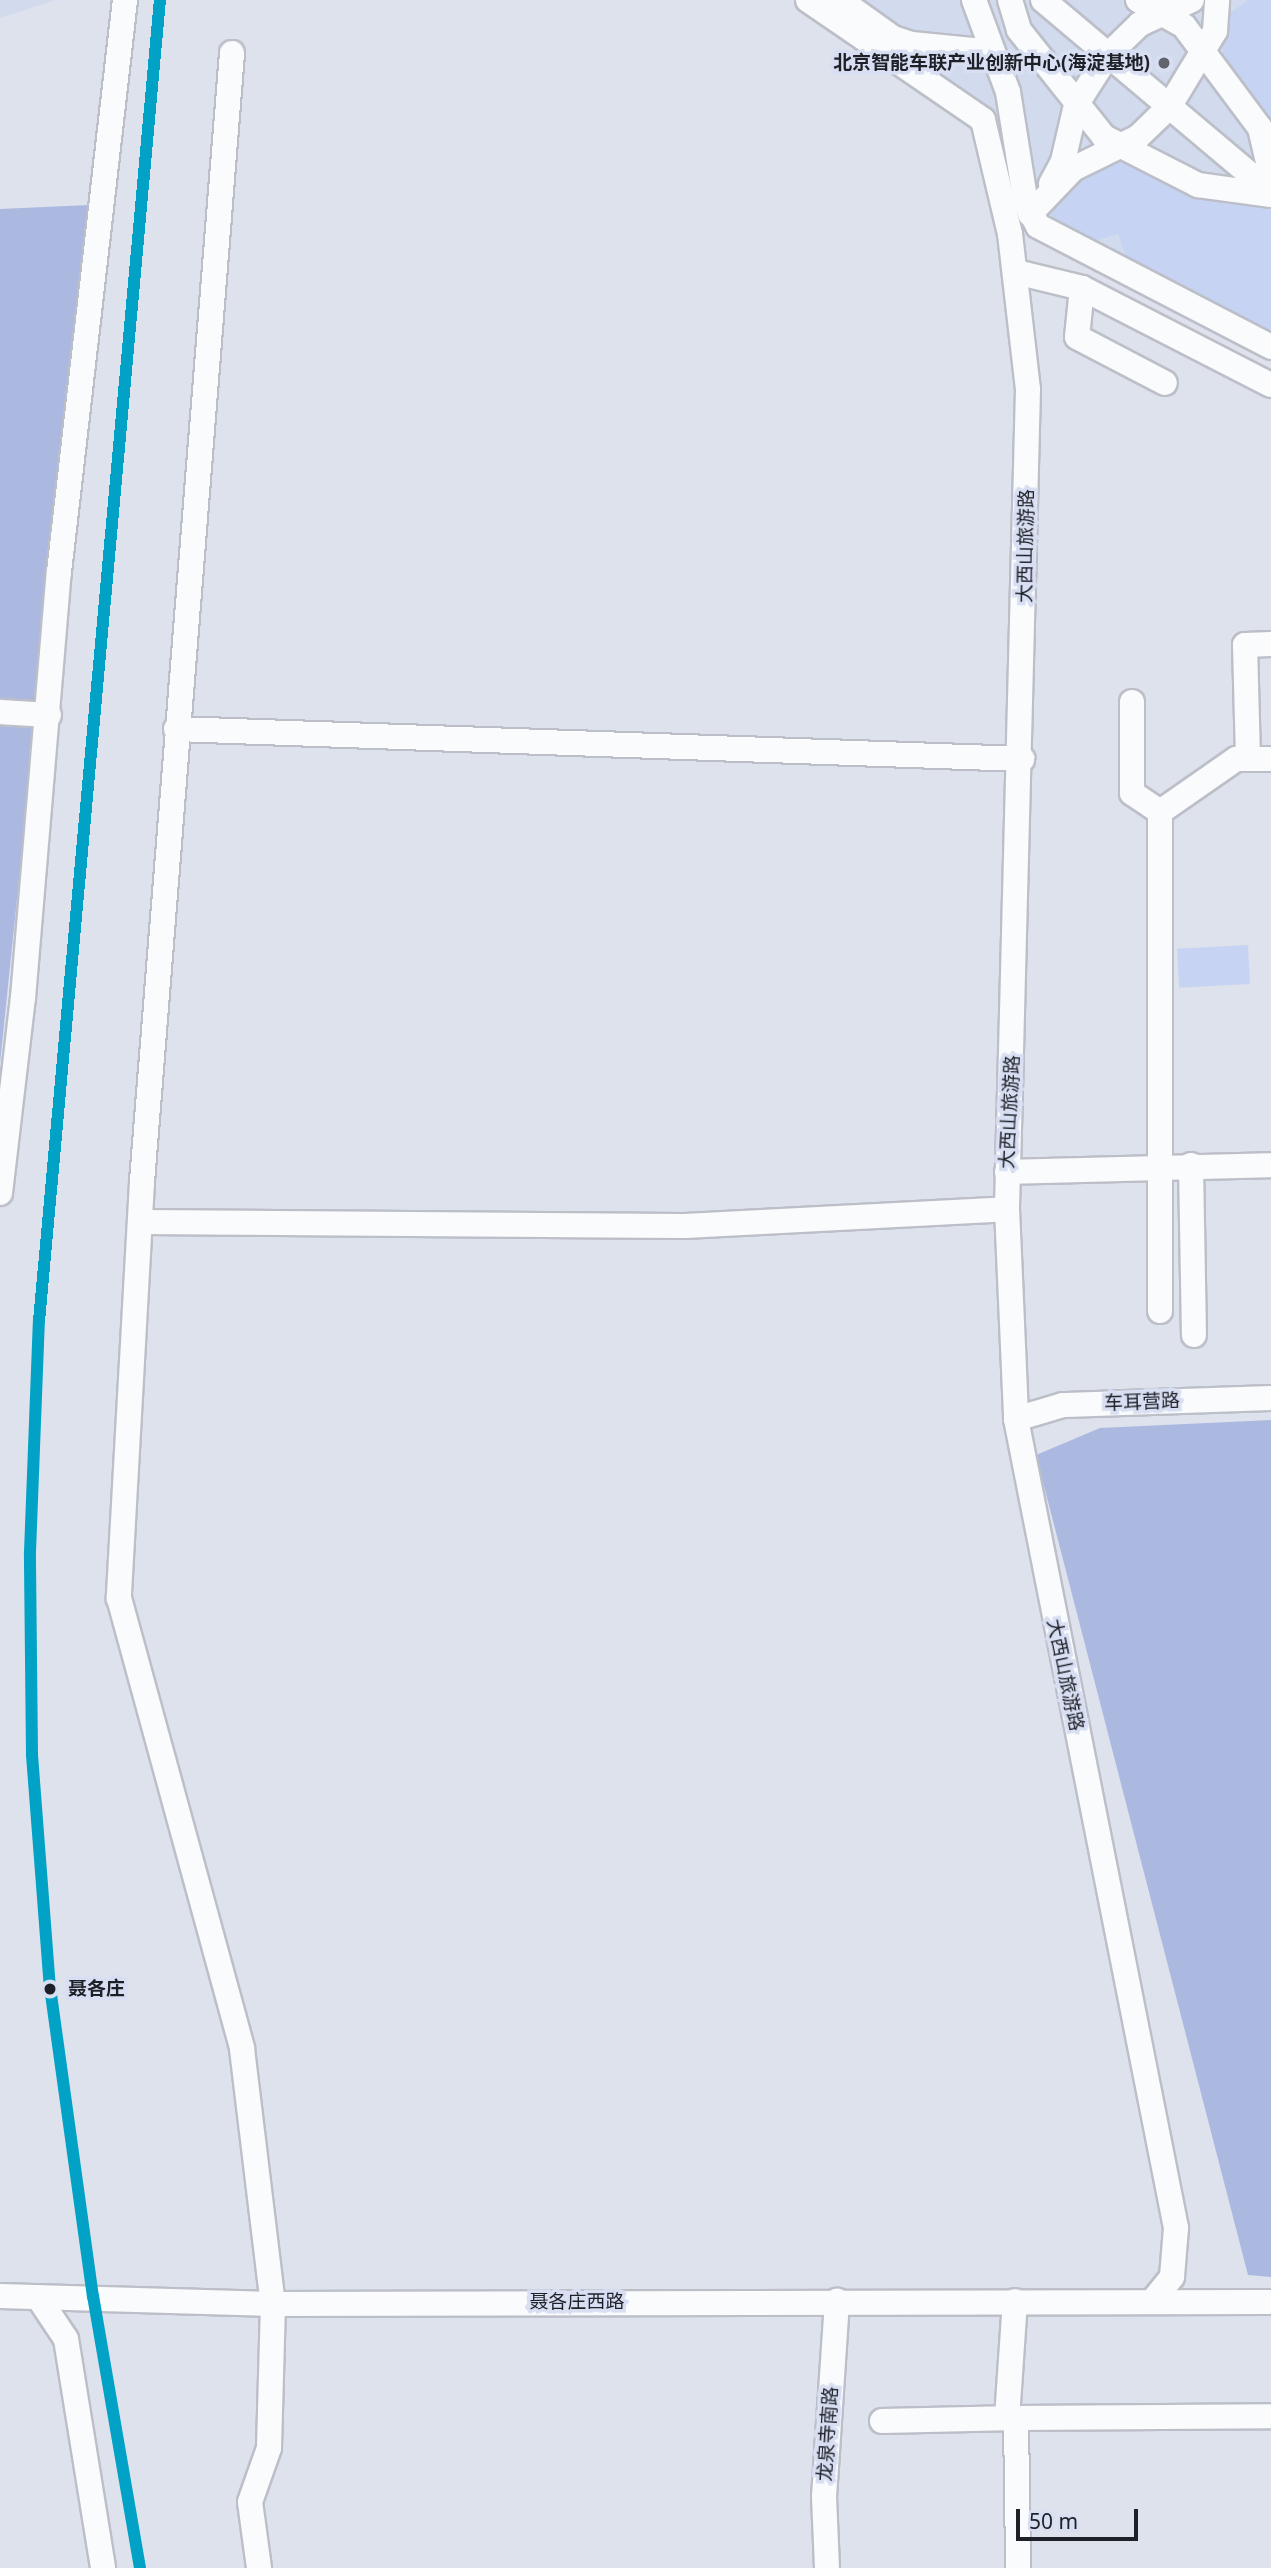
<!DOCTYPE html>
<html>
<head>
<meta charset="utf-8">
<style>
	body { margin:0 }
	#map { position:relative; width:1271px; height:2568px; overflow:hidden; background:#dee2ed; font-family:"Noto Sans","Noto Sans SC",sans-serif }
	div>[style] { position:absolute }
	[style*='--x'] { left:calc(var(--x)*1px); top:calc(var(--y)*1px); width:calc(var(--w)*1px); rotate:calc(var(--a)*1deg) }
	.built>* { inset:0; background:#d2daee }
	.green>* { inset:0; background:#c7d3f2; transform-origin:0 0 }
	.forest>* { inset:0; background:#abb9e1 }
	.roads { filter:drop-shadow(2px 0 #bcbfc8) drop-shadow(-2px 0 #bcbfc8) drop-shadow(0 2px #bcbfc8) drop-shadow(0 -2px #bcbfc8) }
	.minor>* { height:24px; margin:-12px; padding:0 12px; transform-origin:12px; border-radius:12px; background:#fafbfc }
	.rail-1>* { height:12px; margin:-6px; padding:0 6px; transform-origin:6px; border-radius:6px; background:#01a2c6 }
	.dots>* { width:19px; height:19px; translate:-50% -50%; box-sizing:border-box; border:4px solid #d8dff3; border-radius:50% }
	span { translate:-50% -50%; white-space:nowrap; text-align:center; line-height:1.15; -webkit-text-stroke:7px #d8dff3; paint-order:stroke }
	.poi-label { font-size:19px; color:#1d2027; font-weight:700 }
	.right { translate:-100% -50%; text-align:right }
	.street-label { font-size:19px; color:#1d2027 }
	.stop-label { font-size:19px; color:#1d2027; font-weight:700 }
	.left { translate:0 -50%; text-align:left }
	.scale { position:absolute; left:1016px; top:2509px; width:122px; height:32px; box-sizing:border-box; border:4px solid #1d2027; border-top:0; padding-left:9px; font-size:21px; line-height:24px; white-space:nowrap; color:#1d2027; -webkit-text-stroke:5px #d8dff3; paint-order:stroke }
</style>
</head>
<body>
<div id="map">
	<div class="built">
		<i style="clip-path:polygon(0 0,56px 0,0 18px)"></i>
		<i style="clip-path:polygon(825px 0,1271px 0,1271px 359px,1027px 235px,1019px 226px,982px 106px)"></i>
	</div>
	<div class="green">
		<i style="clip-path:polygon(1248px 0,1271px 0,1271px 127px,1222px 60px,1225px 17px)"></i>
		<i style="clip-path:polygon(1114px 163px,1135px 163px,1193px 193px,1271px 210px,1271px 336px,1131px 269px,1118px 234px,1084px 244px,1053px 224px,1050px 204px,1075px 179px)"></i>
		<i style="left:1248px;top:945px;width:39px;height:71px;rotate:87deg"></i>
	</div>
	<div class="forest">
		<i style="clip-path:polygon(89px 205px,0 1063px,0 209px)"></i>
		<i style="clip-path:polygon(1271px 1420px,1271px 2277px,1248px 2275px,1036px 1455px,1100px 1428px)"></i>
	</div>
	<div class="roads">
		<div class="minor">
			<i style="--x:808;--y:0;--w:212;--a:34.4"></i>
			<i style="--x:983;--y:120;--w:117;--a:76.7"></i>
			<i style="--x:1010;--y:234;--w:156;--a:83.4"></i>
			<i style="--x:1028;--y:389;--w:820;--a:91.47"></i>
			<i style="--x:1007;--y:1209;--w:210;--a:87.5"></i>
			<i style="--x:1016;--y:1419;--w:825;--a:78.81"></i>
			<i style="--x:1176;--y:2228;--w:49;--a:94.7"></i>
			<i style="--x:1172;--y:2277;--w:28;--a:129"></i>
			<i style="--x:840;--y:0;--w:65;--a:35.6"></i>
			<i style="--x:893;--y:38;--w:20;--a:18"></i>
			<i style="--x:912;--y:44;--w:81;--a:5.6"></i>
			<i style="--x:974;--y:0;--w:98;--a:69.7"></i>
			<i style="--x:1008;--y:92;--w:113;--a:80.9"></i>
			<i style="--x:1026;--y:204;--w:25;--a:61"></i>
			<i style="--x:1038;--y:226;--w:263;--a:27.4"></i>
			<i style="--x:1010;--y:0;--w:31;--a:73"></i>
			<i style="--x:1019;--y:30;--w:137;--a:51.5"></i>
			<i style="--x:1104;--y:137;--w:106;--a:27.1"></i>
			<i style="--x:1198;--y:185;--w:74;--a:7.8"></i>
			<i style="--x:1043;--y:0;--w:298;--a:40.1"></i>
			<i style="--x:1138;--y:0;--w:53;--a:29.5"></i>
			<i style="--x:1184;--y:26;--w:127;--a:53.3"></i>
			<i style="--x:1260;--y:128;--w:48;--a:76.8"></i>
			<i style="--x:232;--y:53;--w:1133;--a:94.56"></i>
			<i style="--x:142;--y:1182;--w:417;--a:93.2"></i>
			<i style="--x:119;--y:1598;--w:467;--a:74.7"></i>
			<i style="--x:242;--y:2049;--w:257;--a:83.1"></i>
			<i style="--x:273;--y:2304;--w:144;--a:91.6"></i>
			<i style="--x:269;--y:2448;--w:57;--a:109.4"></i>
			<i style="--x:250;--y:2502;--w:67;--a:82.2"></i>
			<i style="--x:1051;--y:184;--w:26;--a:-62"></i>
			<i style="--x:1063;--y:161;--w:57;--a:-76.9"></i>
			<i style="--x:1076;--y:105;--w:59;--a:-57.4"></i>
			<i style="--x:1108;--y:55;--w:45;--a:-44.1"></i>
			<i style="--x:1140;--y:24;--w:57;--a:-24.8"></i>
			<i style="--x:1030;--y:214;--w:62;--a:-46.3"></i>
			<i style="--x:1073;--y:169;--w:72;--a:-26.2"></i>
			<i style="--x:1138;--y:137;--w:43;--a:-44.1"></i>
			<i style="--x:1169;--y:107;--w:89;--a:-58.8"></i>
			<i style="--x:1215;--y:31;--w:31;--a:-86"></i>
			<i style="--x:1016;--y:272;--w:68;--a:13.6"></i>
			<i style="--x:1082;--y:288;--w:212;--a:27.2"></i>
			<i style="--x:1082;--y:288;--w:49;--a:95.8"></i>
			<i style="--x:1077;--y:337;--w:99;--a:27.6"></i>
			<i style="--x:1132;--y:702;--w:91;--a:90"></i>
			<i style="--x:1132;--y:793;--w:34;--a:34"></i>
			<i style="--x:0;--y:712;--w:49;--a:3.5"></i>
			<i style="--x:176;--y:729;--w:847;--a:2.03"></i>
			<i style="--x:1248;--y:759;--w:114;--a:-91.5"></i>
			<i style="--x:1245;--y:645;--w:26;--a:-2"></i>
			<i style="--x:1191;--y:1165;--w:170;--a:89"></i>
			<i style="--x:1007;--y:1172;--w:264;--a:-1.5"></i>
			<i style="--x:0;--y:1193;--w:196;--a:-83.3"></i>
			<i style="--x:23;--y:998;--w:428;--a:-85.2"></i>
			<i style="--x:59;--y:572;--w:576;--a:-83.42"></i>
			<i style="--x:144;--y:1222;--w:541;--a:0.42"></i>
			<i style="--x:685;--y:1226;--w:322;--a:-3"></i>
			<i style="--x:1160;--y:1311;--w:499;--a:-90"></i>
			<i style="--x:1160;--y:812;--w:93;--a:-34.9"></i>
			<i style="--x:1236;--y:759;--w:35;--a:0"></i>
			<i style="--x:1016;--y:1419;--w:49;--a:-16.6"></i>
			<i style="--x:1063;--y:1405;--w:208;--a:-1.9"></i>
			<i style="--x:0;--y:2296;--w:273;--a:1.7"></i>
			<i style="--x:273;--y:2304;--w:998;--a:-0.11"></i>
			<i style="--x:38;--y:2297;--w:50;--a:56.3"></i>
			<i style="--x:66;--y:2339;--w:232;--a:80.8"></i>
			<i style="--x:1007;--y:2418;--w:117;--a:-86.1"></i>
			<i style="--x:1016;--y:2418;--w:255;--a:-0.4"></i>
			<i style="--x:882;--y:2421;--w:134;--a:-1.3"></i>
			<i style="--x:1016;--y:2418;--w:150;--a:89.2"></i>
			<i style="--x:827;--y:2568;--w:71;--a:-92.4"></i>
			<i style="--x:824;--y:2497;--w:197;--a:-86.2"></i>
		</div>
	</div>
	<div class="rail-1">
		<i style="--x:140;--y:2568;--w:275;--a:-99.8"></i>
		<i style="--x:93;--y:2297;--w:311;--a:-97.9"></i>
		<i style="--x:50;--y:1989;--w:236;--a:-94.4"></i>
		<i style="--x:32;--y:1754;--w:202;--a:-90.6"></i>
		<i style="--x:30;--y:1552;--w:231;--a:-87.8"></i>
		<i style="--x:39;--y:1321;--w:1327;--a:-84.77"></i>
	</div>
	<div class="dots">
		<i style="left:1164px;top:63px;background:#61646c"></i>
		<i style="left:50px;top:1989px;background:#1d2027"></i>
	</div>
	<div class="poi-label">
		<span class="right" style="left:1150px;top:63px">北京智能车联产业创新中心(海淀基地)</span>
	</div>
	<div class="street-label">
		<span style="left:1026px;top:546px;rotate:-89deg">大西山旅游路</span>
		<span style="left:1010px;top:1112px;rotate:-87deg">大西山旅游路</span>
		<span style="left:1142px;top:1402px;rotate:-2deg">车耳营路</span>
		<span style="left:1065px;top:1675px;rotate:78deg">大西山旅游路</span>
		<span style="left:577px;top:2302px">聂各庄西路</span>
		<span style="left:828px;top:2434px;rotate:-86deg">龙泉寺南路</span>
	</div>
	<div class="stop-label">
		<span class="left" style="left:68px;top:1989px">聂各庄</span>
	</div>
	<div class="scale">50 m</div>
</div>
</body>
</html>
